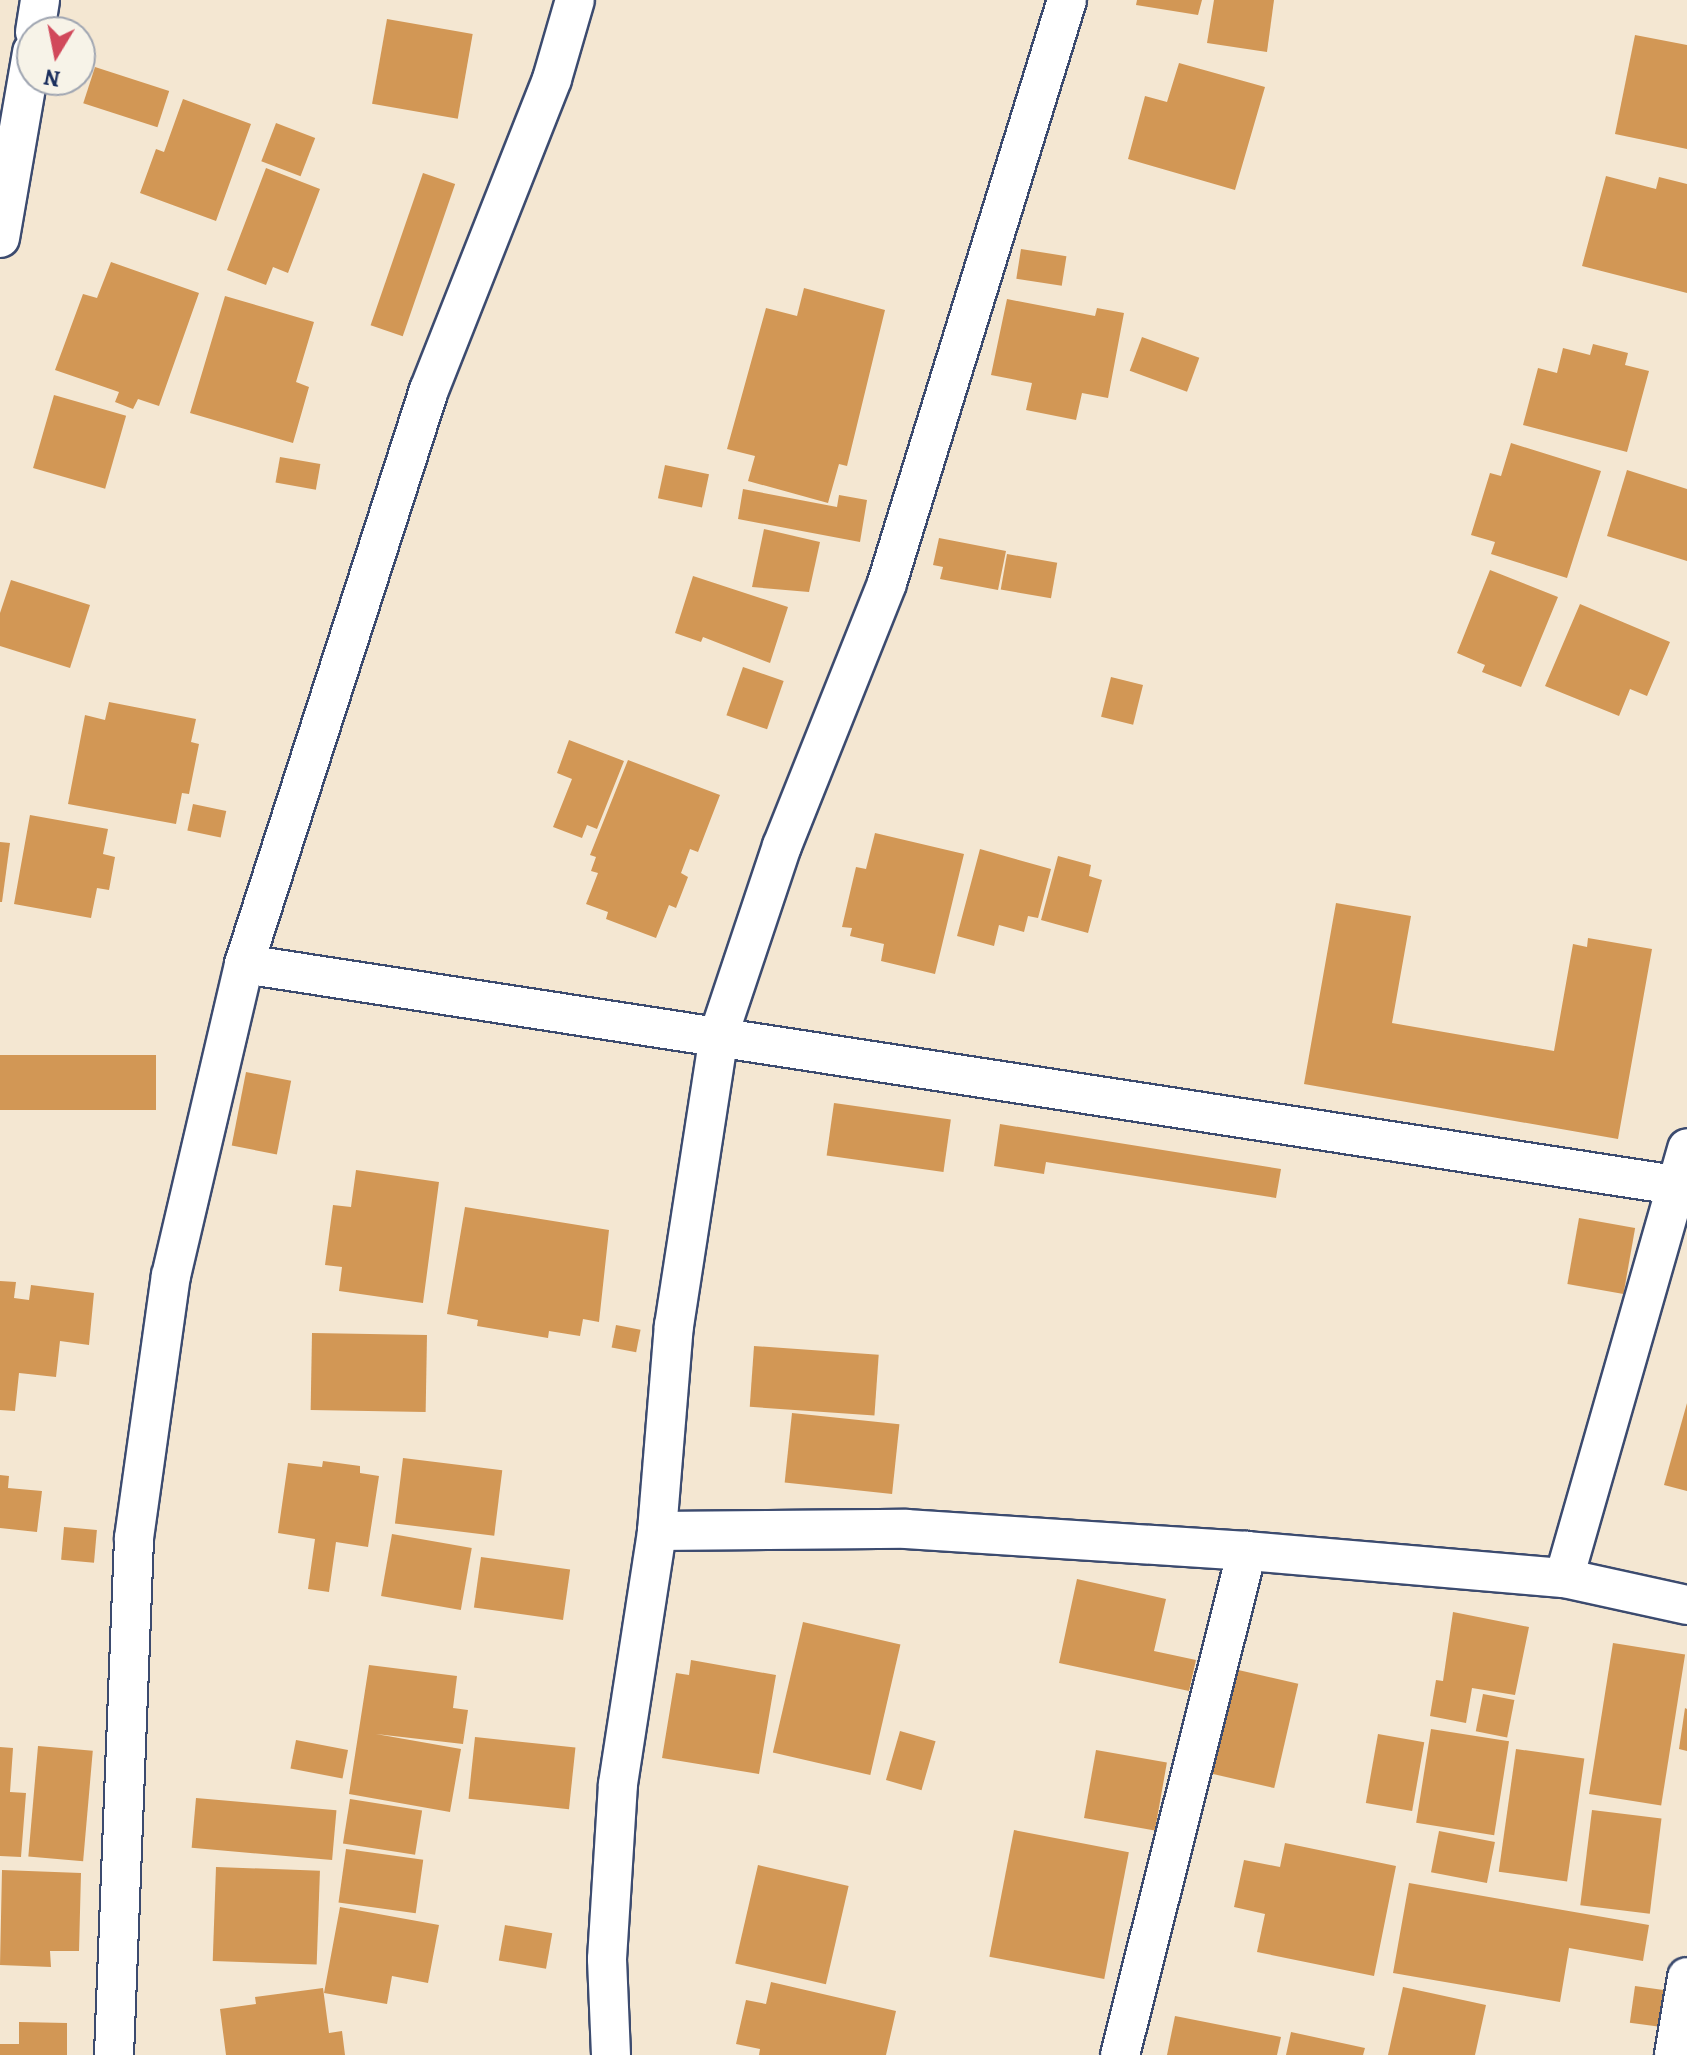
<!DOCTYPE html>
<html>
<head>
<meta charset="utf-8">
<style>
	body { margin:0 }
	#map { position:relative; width:1687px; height:2055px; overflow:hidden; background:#f4e7d2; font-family:Alegreya,serif }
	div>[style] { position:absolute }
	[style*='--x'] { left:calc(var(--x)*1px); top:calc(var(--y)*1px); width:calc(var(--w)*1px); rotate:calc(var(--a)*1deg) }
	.building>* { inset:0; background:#d29755; transform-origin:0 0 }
	.roads { filter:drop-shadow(2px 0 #3c4b6f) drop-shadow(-2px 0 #3c4b6f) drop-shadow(0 2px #3c4b6f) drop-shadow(0 -2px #3c4b6f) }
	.minor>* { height:38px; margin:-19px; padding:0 19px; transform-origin:19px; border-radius:19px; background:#fff }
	span { translate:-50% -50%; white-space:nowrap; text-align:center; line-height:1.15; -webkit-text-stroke:7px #f7f3e8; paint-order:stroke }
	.north { position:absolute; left:16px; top:16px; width:80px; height:80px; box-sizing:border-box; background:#f7f3e8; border:2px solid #9fa5b1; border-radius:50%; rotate:190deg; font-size:22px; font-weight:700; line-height:32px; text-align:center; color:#1b2f5e }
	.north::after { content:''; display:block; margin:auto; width:28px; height:36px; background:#d1495b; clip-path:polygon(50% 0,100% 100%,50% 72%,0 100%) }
</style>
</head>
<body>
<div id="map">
	<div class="building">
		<i style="clip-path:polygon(1137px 0,1202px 0,1198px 15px,1136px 5px)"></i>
		<i style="clip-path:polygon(1214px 0,1274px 0,1267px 52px,1207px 43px)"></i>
		<i style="left:387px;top:19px;width:87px;height:86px;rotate:10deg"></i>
		<i style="clip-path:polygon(1635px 35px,1687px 45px,1687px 149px,1615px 134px)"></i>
		<i style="clip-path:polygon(1179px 63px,1265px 87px,1235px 190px,1128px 159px,1145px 96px,1167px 102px)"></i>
		<i style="left:95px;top:67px;width:78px;height:38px;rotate:18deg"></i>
		<i style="clip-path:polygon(183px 99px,251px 124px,216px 221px,140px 193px,156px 149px,164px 152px)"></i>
		<i style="left:276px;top:123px;width:42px;height:41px;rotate:21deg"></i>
		<i style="clip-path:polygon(266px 168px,320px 189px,288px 273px,273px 267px,266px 285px,227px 270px)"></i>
		<i style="left:423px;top:173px;width:34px;height:161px;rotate:19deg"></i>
		<i style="clip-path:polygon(1606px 176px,1656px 189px,1659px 177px,1687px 184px,1687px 293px,1582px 266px)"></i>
		<i style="left:1021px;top:249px;width:46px;height:30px;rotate:9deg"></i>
		<i style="clip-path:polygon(111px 262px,199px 293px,159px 406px,138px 399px,133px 409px,115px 402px,119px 392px,55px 370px,83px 294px,97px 298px)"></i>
		<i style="clip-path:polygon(804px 288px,885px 310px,847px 466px,839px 464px,828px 503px,748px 481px,755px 456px,727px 449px,766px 308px,797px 316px)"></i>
		<i style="clip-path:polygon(225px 296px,314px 322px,296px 382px,309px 387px,293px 443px,190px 413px)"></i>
		<i style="clip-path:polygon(1007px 299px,1095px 316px,1097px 308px,1124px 313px,1108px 398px,1082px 393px,1076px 420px,1026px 410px,1032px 383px,991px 375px)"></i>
		<i style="left:1142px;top:337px;width:61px;height:36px;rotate:20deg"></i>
		<i style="clip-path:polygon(1593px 344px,1628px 353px,1625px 365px,1649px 371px,1627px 452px,1523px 425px,1538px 368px,1557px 373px,1563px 348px,1590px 355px)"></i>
		<i style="left:54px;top:395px;width:75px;height:76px;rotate:16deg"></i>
		<i style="clip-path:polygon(1511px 443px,1601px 471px,1567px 578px,1491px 554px,1495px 542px,1471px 535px,1490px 473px,1501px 476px)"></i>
		<i style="left:280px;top:457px;width:41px;height:26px;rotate:10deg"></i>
		<i style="left:665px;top:465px;width:45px;height:34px;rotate:12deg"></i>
		<i style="clip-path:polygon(1627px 470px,1687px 489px,1687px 561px,1607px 536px)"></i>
		<i style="clip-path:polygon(743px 489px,837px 507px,839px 495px,867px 500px,860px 542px,738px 519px)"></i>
		<i style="clip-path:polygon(764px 529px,820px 542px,809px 592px,752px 587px)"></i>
		<i style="clip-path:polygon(939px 538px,1006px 551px,998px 590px,940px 579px,943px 567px,933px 565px)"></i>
		<i style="left:1007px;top:554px;width:51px;height:36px;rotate:10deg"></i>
		<i style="clip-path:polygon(1490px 570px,1558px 597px,1521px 687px,1482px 672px,1485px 665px,1457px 653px)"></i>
		<i style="clip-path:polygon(693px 576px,788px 607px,770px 663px,703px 637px,701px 642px,675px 633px)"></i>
		<i style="clip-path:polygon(11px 580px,90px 605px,70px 668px,0 646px,0 613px)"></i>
		<i style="clip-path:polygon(1580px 604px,1670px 642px,1647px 696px,1630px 689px,1619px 716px,1545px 686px)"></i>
		<i style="left:743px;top:667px;width:43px;height:51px;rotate:19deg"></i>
		<i style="left:1111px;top:677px;width:33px;height:41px;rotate:14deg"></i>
		<i style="clip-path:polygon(109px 702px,196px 719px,191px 742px,199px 744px,189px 794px,182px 793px,176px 824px,68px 804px,85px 715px,105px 720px)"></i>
		<i style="clip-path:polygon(569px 740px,624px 761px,597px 829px,587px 825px,582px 838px,553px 827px,572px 779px,557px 773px)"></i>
		<i style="clip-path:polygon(628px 760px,720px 795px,698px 852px,690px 849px,681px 873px,688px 877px,676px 908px,669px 905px,656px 938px,606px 919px,608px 912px,586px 904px,598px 873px,591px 871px,596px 857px,590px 855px)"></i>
		<i style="left:193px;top:804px;width:34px;height:27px;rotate:12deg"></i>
		<i style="clip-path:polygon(30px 815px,108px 829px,103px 854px,115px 857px,109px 890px,97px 888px,91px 918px,14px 904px)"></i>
		<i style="clip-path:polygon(875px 833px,964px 854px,935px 974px,881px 961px,884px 944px,850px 936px,852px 928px,842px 927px,856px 867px,866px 869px)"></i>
		<i style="clip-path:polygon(0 842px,10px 843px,2px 902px,0 902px)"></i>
		<i style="clip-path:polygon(980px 849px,1051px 869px,1038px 918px,1028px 916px,1024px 932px,999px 925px,994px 946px,957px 936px)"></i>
		<i style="clip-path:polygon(1058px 856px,1091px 865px,1089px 876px,1102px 880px,1088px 933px,1041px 920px)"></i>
		<i style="clip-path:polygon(1336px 903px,1411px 916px,1392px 1023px,1554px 1051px,1573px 944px,1587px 947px,1588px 938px,1652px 949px,1618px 1139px,1304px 1084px)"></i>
		<i style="left:0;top:1055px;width:156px;height:55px"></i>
		<i style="left:246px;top:1072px;width:46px;height:75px;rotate:11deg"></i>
		<i style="left:834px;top:1103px;width:118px;height:53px;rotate:8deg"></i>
		<i style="clip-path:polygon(1000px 1124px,1281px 1169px,1276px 1198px,1046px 1162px,1044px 1174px,994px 1166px)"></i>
		<i style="clip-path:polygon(356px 1170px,439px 1182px,423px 1303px,339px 1291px,342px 1267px,325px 1265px,333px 1205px,351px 1207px)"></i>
		<i style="clip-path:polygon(465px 1207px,609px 1230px,599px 1322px,583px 1319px,580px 1336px,549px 1331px,548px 1338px,477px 1326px,478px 1320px,447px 1314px)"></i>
		<i style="left:1579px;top:1218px;width:57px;height:67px;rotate:10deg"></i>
		<i style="clip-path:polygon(0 1281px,16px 1282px,14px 1298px,29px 1300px,31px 1285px,94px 1293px,89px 1345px,60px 1341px,56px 1377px,19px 1373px,15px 1411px,0 1410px)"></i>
		<i style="left:616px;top:1325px;width:25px;height:23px;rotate:11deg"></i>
		<i style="left:312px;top:1333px;width:115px;height:77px;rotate:1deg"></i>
		<i style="left:754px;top:1346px;width:125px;height:61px;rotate:4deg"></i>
		<i style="clip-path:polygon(1687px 1403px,1687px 1491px,1664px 1485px)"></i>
		<i style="left:792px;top:1413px;width:108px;height:70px;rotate:6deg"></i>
		<i style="left:403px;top:1458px;width:100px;height:66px;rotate:7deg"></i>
		<i style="clip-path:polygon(323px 1461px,360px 1466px,360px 1473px,379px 1476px,368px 1547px,336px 1542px,329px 1592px,308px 1589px,315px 1539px,278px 1533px,288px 1463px,322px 1467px)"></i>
		<i style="clip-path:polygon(0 1475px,9px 1476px,8px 1488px,42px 1491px,37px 1532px,0 1528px)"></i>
		<i style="left:64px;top:1527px;width:33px;height:33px;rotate:5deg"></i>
		<i style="left:392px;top:1534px;width:81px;height:63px;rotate:10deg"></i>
		<i style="left:481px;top:1557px;width:90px;height:51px;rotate:8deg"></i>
		<i style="clip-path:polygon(1077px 1579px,1166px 1599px,1154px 1651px,1196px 1660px,1189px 1691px,1059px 1663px)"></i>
		<i style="clip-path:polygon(1453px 1612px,1529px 1627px,1515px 1695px,1472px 1688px,1466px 1723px,1430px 1716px,1436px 1680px,1443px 1681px)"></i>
		<i style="left:803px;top:1622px;width:100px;height:134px;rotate:13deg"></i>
		<i style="left:1613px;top:1643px;width:73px;height:153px;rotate:9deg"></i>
		<i style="clip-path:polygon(691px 1660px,776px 1675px,759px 1774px,662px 1758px,676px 1673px,689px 1675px)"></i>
		<i style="clip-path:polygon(369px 1665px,457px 1676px,453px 1708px,468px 1710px,463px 1744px,376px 1734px,461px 1749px,450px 1812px,349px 1794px)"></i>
		<i style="left:1234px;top:1669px;width:66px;height:107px;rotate:13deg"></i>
		<i style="left:1483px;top:1694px;width:32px;height:38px;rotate:11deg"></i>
		<i style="clip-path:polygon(1685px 1708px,1687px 1709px,1687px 1751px,1679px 1749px)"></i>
		<i style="left:1431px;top:1729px;width:79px;height:95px;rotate:9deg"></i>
		<i style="left:900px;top:1731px;width:37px;height:51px;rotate:16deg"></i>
		<i style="left:1378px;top:1734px;width:47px;height:70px;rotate:10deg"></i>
		<i style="left:475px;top:1737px;width:101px;height:62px;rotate:6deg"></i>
		<i style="left:296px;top:1740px;width:53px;height:29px;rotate:11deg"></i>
		<i style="left:38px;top:1746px;width:55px;height:111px;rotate:5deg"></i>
		<i style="clip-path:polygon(0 1747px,13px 1748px,10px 1792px,26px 1793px,21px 1857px,0 1856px)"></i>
		<i style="left:1516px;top:1749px;width:69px;height:124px;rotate:8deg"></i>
		<i style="left:1096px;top:1750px;width:72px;height:69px;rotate:10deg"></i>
		<i style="left:196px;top:1798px;width:141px;height:50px;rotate:5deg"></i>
		<i style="left:350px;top:1799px;width:73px;height:45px;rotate:9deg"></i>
		<i style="left:1592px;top:1810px;width:70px;height:96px;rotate:7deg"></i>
		<i style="left:1014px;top:1830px;width:117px;height:129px;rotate:11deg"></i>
		<i style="left:1439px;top:1831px;width:57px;height:42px;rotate:11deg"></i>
		<i style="clip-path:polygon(1285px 1843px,1396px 1866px,1374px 1976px,1257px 1952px,1265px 1914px,1234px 1907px,1244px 1860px,1280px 1867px)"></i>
		<i style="left:346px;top:1849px;width:78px;height:54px;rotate:8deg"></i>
		<i style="left:758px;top:1865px;width:93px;height:101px;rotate:13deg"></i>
		<i style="left:216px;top:1867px;width:104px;height:94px;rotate:2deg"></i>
		<i style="clip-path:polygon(2px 1870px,81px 1873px,79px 1951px,50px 1951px,51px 1967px,0 1965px)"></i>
		<i style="clip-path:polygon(1409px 1883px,1649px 1925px,1643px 1961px,1569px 1948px,1560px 2002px,1393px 1973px)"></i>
		<i style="clip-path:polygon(340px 1907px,439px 1925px,428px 1983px,392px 1976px,387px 2004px,324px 1993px)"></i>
		<i style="left:505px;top:1925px;width:48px;height:36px;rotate:10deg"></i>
		<i style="clip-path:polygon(771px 1982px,896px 2011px,886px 2055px,759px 2055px,760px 2049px,736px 2044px,746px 2000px,766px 2004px)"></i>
		<i style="left:1635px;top:1986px;width:34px;height:37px;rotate:8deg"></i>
		<i style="clip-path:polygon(1403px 1987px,1486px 2005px,1475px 2055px,1388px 2055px)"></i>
		<i style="clip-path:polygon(323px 1988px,329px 2033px,342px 2031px,345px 2055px,226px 2055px,220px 2009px,256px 2004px,255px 1997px)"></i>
		<i style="clip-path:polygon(1175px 2016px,1281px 2037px,1277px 2055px,1167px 2055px)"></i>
		<i style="clip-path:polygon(19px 2022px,67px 2023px,67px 2055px,0 2055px,0 2044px,19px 2044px)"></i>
		<i style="clip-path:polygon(1291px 2032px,1365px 2048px,1363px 2055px,1286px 2055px)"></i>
	</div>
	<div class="roads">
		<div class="minor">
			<i style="--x:35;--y:32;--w:32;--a:-81"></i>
			<i style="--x:0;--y:238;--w:189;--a:-80.2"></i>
			<i style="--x:244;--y:964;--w:1460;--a:8.78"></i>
			<i style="--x:657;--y:1531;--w:249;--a:-0.5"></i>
			<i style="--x:906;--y:1529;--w:342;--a:3.7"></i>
			<i style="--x:1247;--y:1551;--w:318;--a:4.9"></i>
			<i style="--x:1564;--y:1578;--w:126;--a:12.4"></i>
			<i style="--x:1564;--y:1578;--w:447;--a:-74"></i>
			<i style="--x:114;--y:2055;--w:517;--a:-87.78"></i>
			<i style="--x:134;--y:1538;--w:265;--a:-82"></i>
			<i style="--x:171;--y:1276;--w:320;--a:-76.8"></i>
			<i style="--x:244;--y:964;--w:603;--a:-72.14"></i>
			<i style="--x:429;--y:390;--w:334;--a:-68.4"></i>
			<i style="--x:552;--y:79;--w:82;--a:-73.8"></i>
			<i style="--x:611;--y:2055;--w:96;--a:-92.4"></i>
			<i style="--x:607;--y:1959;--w:175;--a:-86.4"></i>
			<i style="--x:618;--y:1784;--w:256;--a:-81.2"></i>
			<i style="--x:657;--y:1531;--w:206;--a:-85.3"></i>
			<i style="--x:674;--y:1326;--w:295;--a:-81.2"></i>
			<i style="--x:719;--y:1034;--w:198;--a:-71.5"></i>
			<i style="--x:782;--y:846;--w:283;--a:-68.2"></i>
			<i style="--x:887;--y:583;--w:610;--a:-72.84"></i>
			<i style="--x:1120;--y:2055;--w:520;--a:-75.86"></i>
			<i style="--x:1674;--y:2055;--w:79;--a:-80.5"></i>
		</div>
	</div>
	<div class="north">N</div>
</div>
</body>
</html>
